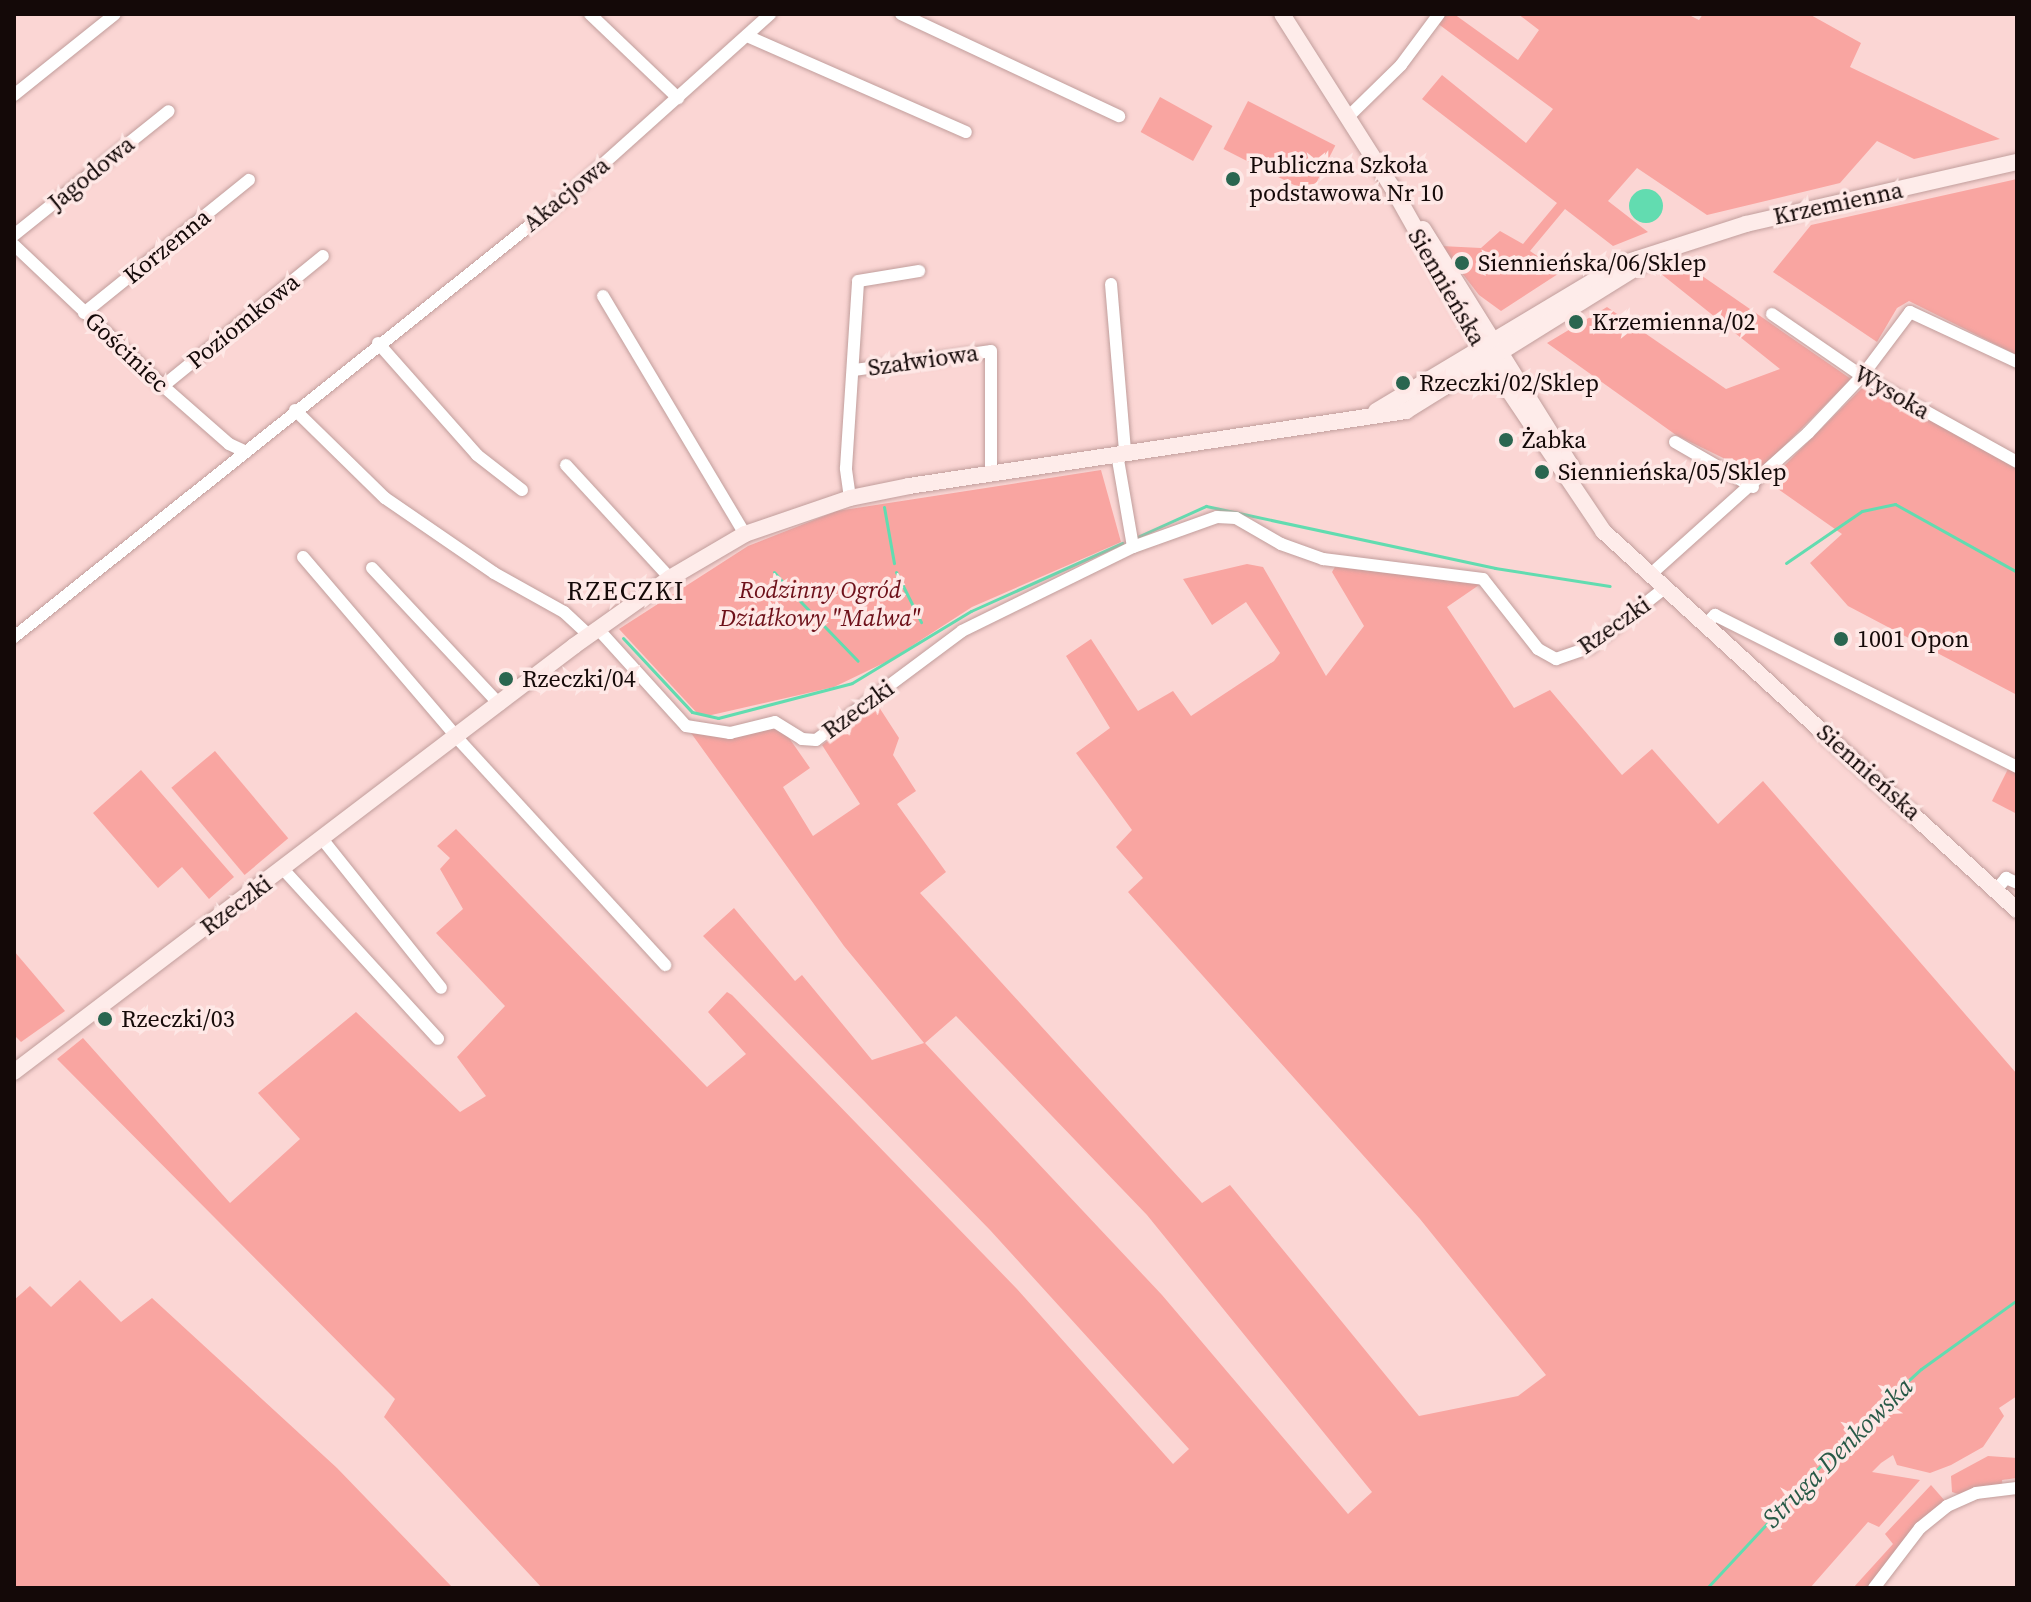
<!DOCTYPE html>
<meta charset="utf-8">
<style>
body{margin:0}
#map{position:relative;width:2031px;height:1602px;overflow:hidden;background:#fbd6d4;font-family:"Source Serif 4",serif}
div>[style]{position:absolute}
.green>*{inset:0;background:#f9a5a1;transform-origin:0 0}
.water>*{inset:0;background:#62dcb0}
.round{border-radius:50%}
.stream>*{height:3px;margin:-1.5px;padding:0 1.5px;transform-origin:1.5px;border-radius:1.5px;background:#62dcb0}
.roads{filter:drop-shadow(0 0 2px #c19e9c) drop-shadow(0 0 2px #c19e9c)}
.street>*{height:12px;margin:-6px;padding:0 6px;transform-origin:6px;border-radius:6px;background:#fff}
.secondary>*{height:16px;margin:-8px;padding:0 8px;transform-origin:8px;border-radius:8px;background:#feecea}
.dots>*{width:22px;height:22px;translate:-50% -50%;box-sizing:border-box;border:4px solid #fee8e6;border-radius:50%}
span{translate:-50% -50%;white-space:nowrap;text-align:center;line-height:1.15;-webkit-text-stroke:7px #fee8e6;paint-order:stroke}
.poi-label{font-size:24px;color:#140908}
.left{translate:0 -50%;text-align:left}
.street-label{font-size:24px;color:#140908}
.park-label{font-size:24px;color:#6e111a;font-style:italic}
.neighbourhood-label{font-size:26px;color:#140908;letter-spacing:2px}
.water-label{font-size:26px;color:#285a47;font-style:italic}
.frame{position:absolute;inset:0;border:16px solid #140908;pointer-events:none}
</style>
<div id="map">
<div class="green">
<i style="clip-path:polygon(1443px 14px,1454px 14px,1518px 60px,1539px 30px,1518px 14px,1687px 14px,1699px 20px,1703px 14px,1809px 14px,1861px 43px,1850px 67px,2000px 139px,1914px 159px,1877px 141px,1840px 183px,1707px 215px,1637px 168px,1608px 201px,1648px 232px,1613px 246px,1565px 209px,1530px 251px,1561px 272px,1501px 311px,1479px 295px,1441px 246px,1481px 248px,1500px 231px,1523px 244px,1557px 203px,1422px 99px,1442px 75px,1526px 143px,1553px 109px,1437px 23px)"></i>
<i style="left:1160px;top:97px;width:60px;height:40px;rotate:29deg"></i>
<i style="left:1248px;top:101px;width:98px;height:54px;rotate:27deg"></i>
<i style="clip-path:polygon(2017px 179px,2017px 355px,1909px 301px,1897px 308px,1877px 342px,1773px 272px,1811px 225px)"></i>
<i style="clip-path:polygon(1682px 262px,1851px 379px,1756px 474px,1676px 435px,1547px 343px,1607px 307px,1726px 389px,1780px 369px,1660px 273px)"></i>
<i style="clip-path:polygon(1864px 386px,2017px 465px,2017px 695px,1848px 606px,1810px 563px,1842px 534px,1768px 482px)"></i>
<i style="clip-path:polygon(1101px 470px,1121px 542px,972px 607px,890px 660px,834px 687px,707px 716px,697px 713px,619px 629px,748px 546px,837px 511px)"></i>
<i style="clip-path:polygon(evenodd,1247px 564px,1263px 567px,1326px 676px,1364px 626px,1332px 572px,1335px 567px,1482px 583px,1447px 607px,1514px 708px,1550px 690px,1622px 775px,1652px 749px,1718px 824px,1763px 781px,2017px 1074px,2017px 1396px,1999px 1408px,2004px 1416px,1983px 1447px,1951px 1465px,1930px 1473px,1897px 1465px,1893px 1455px,1881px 1463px,1872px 1472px,1920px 1480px,1879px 1527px,1868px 1522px,1810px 1588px,542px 1588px,384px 1417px,395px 1399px,57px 1059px,83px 1038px,230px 1203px,300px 1139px,258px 1093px,356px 1012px,460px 1112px,486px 1096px,457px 1057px,505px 1006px,436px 933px,463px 909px,440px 869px,450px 858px,437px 846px,456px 829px,707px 1087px,746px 1054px,708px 1012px,727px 992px,732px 995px,1017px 1289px,1173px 1464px,1189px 1449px,990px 1230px,703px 936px,734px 908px,795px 981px,802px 975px,872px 1060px,924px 1043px,844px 946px,686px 726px,776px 728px,787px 735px,810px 768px,783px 787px,813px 836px,860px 804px,822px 745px,877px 704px,899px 738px,893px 755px,916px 791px,897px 804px,946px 872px,920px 893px,1202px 1203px,1230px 1185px,1419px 1416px,1518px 1396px,1546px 1375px,1420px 1219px,1128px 892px,1143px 878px,1116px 847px,1132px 830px,1076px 753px,1110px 728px,1066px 656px,1091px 639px,1138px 711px,1173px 691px,1191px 716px,1274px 661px,1280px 653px,1246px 602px,1212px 625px,1183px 579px,1247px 564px,956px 1016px,1147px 1215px,1372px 1492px,1348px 1514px,1162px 1295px,925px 1043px,956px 1016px)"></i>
<i style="left:215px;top:751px;width:114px;height:57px;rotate:50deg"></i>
<i style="clip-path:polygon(2008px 769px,2017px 774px,2017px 814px,1992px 801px)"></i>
<i style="clip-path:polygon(141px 770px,234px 877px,209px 899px,182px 867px,158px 888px,93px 813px)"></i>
<i style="clip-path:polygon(14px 951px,65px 1011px,21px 1042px,14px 1035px)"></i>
<i style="clip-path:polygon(80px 1280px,121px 1322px,152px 1298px,337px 1468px,453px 1588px,14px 1588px,14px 1300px,30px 1286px,51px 1307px)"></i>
<i style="clip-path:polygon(1988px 1456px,2017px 1458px,2017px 1478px,2002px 1480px,2003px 1489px,1967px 1497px,1952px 1492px,1951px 1476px)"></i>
<i style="clip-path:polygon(1931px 1485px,1945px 1501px,1874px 1588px,1853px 1588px,1893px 1544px,1885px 1534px)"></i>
</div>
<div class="water">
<i class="round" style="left:1629px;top:189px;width:34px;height:34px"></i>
</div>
<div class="stream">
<i style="left:884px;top:507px;width:57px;rotate:79.9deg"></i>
<i style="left:1135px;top:538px;width:78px;rotate:-24.3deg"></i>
<i style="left:1206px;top:506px;width:296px;rotate:12.1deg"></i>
<i style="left:1495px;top:568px;width:116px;rotate:8.9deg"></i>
<i style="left:1786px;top:563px;width:92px;rotate:-34.4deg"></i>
<i style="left:1862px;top:511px;width:34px;rotate:-12deg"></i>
<i style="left:1895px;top:504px;width:140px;rotate:29.1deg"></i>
<i style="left:774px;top:572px;width:30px;rotate:49deg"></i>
<i style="left:896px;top:572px;width:56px;rotate:63.4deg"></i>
<i style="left:800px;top:601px;width:83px;rotate:46deg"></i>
<i style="left:623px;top:638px;width:101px;rotate:47deg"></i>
<i style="left:692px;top:712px;width:27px;rotate:13deg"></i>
<i style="left:718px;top:718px;width:138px;rotate:-14.6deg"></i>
<i style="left:852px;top:683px;width:139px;rotate:-31.2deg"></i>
<i style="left:971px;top:611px;width:166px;rotate:-24.2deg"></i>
<i style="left:1707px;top:1588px;width:210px;rotate:-47.1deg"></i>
<i style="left:1850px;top:1434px;width:96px;rotate:-42.5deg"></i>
<i style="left:1921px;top:1369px;width:118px;rotate:-35.7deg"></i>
</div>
<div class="roads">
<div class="street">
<i style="left:590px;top:14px;width:122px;rotate:43.7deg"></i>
<i style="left:901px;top:14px;width:241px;rotate:25.1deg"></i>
<i style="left:747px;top:36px;width:239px;rotate:23.7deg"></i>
<i style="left:14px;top:95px;width:129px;rotate:-38.7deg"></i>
<i style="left:1349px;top:116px;width:73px;rotate:-44.4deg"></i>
<i style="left:1401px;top:65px;width:64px;rotate:-53.3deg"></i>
<i style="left:14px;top:235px;width:198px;rotate:-38.7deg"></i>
<i style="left:14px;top:245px;width:205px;rotate:43.4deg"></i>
<i style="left:163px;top:386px;width:88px;rotate:41.3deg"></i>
<i style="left:229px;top:444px;width:19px;rotate:25deg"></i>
<i style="left:1111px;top:284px;width:169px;rotate:85.2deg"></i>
<i style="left:603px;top:296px;width:277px;rotate:59.2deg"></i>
<i style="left:84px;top:313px;width:212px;rotate:-38.9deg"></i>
<i style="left:1772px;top:314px;width:109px;rotate:34.6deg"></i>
<i style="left:1862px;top:376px;width:177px;rotate:29deg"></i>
<i style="left:378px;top:343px;width:149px;rotate:48.5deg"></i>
<i style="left:477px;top:455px;width:57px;rotate:37.9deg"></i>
<i style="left:854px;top:370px;width:138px;rotate:-7.9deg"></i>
<i style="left:991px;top:351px;width:124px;rotate:90deg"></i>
<i style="left:163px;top:386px;width:206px;rotate:-39.1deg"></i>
<i style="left:295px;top:410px;width:126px;rotate:44.4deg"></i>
<i style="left:385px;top:498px;width:132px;rotate:34.5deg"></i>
<i style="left:494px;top:573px;width:80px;rotate:29.1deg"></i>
<i style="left:564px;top:612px;width:34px;rotate:43deg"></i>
<i style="left:1675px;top:442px;width:90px;rotate:30deg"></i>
<i style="left:1117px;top:454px;width:94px;rotate:80.2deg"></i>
<i style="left:566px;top:465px;width:154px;rotate:47.4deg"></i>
<i style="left:850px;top:498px;width:30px;rotate:-98deg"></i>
<i style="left:846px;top:468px;width:187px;rotate:-86.3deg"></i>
<i style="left:858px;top:281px;width:62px;rotate:-9.3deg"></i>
<i style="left:303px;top:557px;width:242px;rotate:49.5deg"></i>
<i style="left:460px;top:741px;width:304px;rotate:47.5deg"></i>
<i style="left:372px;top:568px;width:187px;rotate:46.9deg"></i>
<i style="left:1651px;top:574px;width:211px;rotate:-41.9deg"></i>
<i style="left:1808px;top:433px;width:79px;rotate:-46.5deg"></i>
<i style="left:1862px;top:376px;width:80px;rotate:-53.1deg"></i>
<i style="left:1910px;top:312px;width:118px;rotate:25deg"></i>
<i style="left:1706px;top:624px;width:13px;rotate:-45deg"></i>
<i style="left:1715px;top:615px;width:338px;rotate:26.7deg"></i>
<i style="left:598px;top:629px;width:131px;rotate:47.8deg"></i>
<i style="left:686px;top:726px;width:45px;rotate:9deg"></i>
<i style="left:730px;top:733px;width:46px;rotate:-13.7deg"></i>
<i style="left:775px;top:722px;width:32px;rotate:32deg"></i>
<i style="left:802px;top:739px;width:14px;rotate:4deg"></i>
<i style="left:816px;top:740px;width:182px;rotate:-36.7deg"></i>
<i style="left:962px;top:631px;width:191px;rotate:-26.2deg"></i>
<i style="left:1133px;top:547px;width:89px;rotate:-19.7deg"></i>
<i style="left:1217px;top:517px;width:19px;rotate:3deg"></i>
<i style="left:1236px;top:518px;width:52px;rotate:30deg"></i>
<i style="left:1281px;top:544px;width:45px;rotate:19.7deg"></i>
<i style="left:1323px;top:559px;width:161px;rotate:7.1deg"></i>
<i style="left:1483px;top:579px;width:89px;rotate:51.8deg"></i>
<i style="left:1538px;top:649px;width:21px;rotate:29deg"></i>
<i style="left:1556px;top:659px;width:36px;rotate:-19deg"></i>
<i style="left:1590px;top:647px;width:97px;rotate:-38.3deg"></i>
<i style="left:14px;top:637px;width:715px;rotate:-38.58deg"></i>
<i style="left:573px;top:191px;width:265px;rotate:-41.9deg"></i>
<i style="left:323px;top:840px;width:189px;rotate:51.4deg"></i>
<i style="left:283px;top:869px;width:230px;rotate:47.6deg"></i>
<i style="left:1996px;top:890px;width:16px;rotate:-50deg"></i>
<i style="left:2006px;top:878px;width:12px;rotate:24deg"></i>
<i style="left:1874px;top:1588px;width:76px;rotate:-52.5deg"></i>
<i style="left:1920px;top:1528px;width:35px;rotate:-39deg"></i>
<i style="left:1947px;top:1506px;width:32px;rotate:-24deg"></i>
<i style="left:1976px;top:1493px;width:41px;rotate:-7deg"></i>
</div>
<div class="secondary">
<i style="left:1282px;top:14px;width:205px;rotate:57.6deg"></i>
<i style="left:1392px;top:187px;width:206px;rotate:60.7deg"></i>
<i style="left:1493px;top:367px;width:197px;rotate:56.1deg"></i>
<i style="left:1603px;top:531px;width:561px;rotate:42.47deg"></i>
<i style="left:1423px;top:229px;width:289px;rotate:58deg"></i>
<i style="left:1376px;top:411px;width:287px;rotate:-30.9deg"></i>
<i style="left:1622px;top:264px;width:130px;rotate:-17.9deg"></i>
<i style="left:1746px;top:224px;width:278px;rotate:-12.9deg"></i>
<i style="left:14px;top:1072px;width:704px;rotate:-37.26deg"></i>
<i style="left:574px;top:646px;width:118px;rotate:-35.3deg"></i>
<i style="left:670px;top:578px;width:87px;rotate:-30.4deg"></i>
<i style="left:745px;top:534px;width:111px;rotate:-18.9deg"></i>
<i style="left:850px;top:498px;width:60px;rotate:-11.5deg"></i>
<i style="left:909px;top:486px;width:503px;rotate:-8.58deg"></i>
<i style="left:1406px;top:411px;width:301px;rotate:-31.9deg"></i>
</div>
</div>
<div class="dots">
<i style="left:1233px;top:179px;background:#2a6650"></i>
<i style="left:1462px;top:263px;background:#2a6650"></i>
<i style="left:1576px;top:322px;background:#2a6650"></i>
<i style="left:1403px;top:383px;background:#2a6650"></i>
<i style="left:1506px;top:440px;background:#2a6650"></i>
<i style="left:1542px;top:472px;background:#2a6650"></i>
<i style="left:1841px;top:639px;background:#2a6650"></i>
<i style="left:506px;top:679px;background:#2a6650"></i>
<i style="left:105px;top:1019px;background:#2a6650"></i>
</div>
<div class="poi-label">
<span class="left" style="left:1249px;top:179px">Publiczna Szkoła<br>podstawowa Nr 10</span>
<span class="left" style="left:1478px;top:263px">Siennieńska/06/Sklep</span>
<span class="left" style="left:1592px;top:322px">Krzemienna/02</span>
<span class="left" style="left:1419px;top:383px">Rzeczki/02/Sklep</span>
<span class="left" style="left:1522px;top:440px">Żabka</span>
<span class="left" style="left:1558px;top:472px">Siennieńska/05/Sklep</span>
<span class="left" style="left:1857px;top:639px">1001 Opon</span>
<span class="left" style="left:522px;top:679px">Rzeczki/04</span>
<span class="left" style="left:121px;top:1019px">Rzeczki/03</span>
</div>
<div class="street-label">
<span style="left:91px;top:173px;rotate:-39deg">Jagodowa</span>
<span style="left:566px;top:194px;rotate:-39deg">Akacjowa</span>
<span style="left:1838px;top:203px;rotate:-12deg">Krzemienna</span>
<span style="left:167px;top:246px;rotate:-39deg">Korzenna</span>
<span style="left:1447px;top:287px;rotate:60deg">Siennieńska</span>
<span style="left:243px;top:321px;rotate:-39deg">Poziomkowa</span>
<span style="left:127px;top:352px;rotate:43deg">Gościniec</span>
<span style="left:923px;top:360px;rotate:-8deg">Szałwiowa</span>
<span style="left:1892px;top:392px;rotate:30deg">Wysoka</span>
<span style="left:1614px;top:625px;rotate:-35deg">Rzeczki</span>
<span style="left:858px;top:709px;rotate:-36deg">Rzeczki</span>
<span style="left:1869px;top:772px;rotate:42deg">Siennieńska</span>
<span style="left:236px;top:905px;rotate:-37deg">Rzeczki</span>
</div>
<div class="park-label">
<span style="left:820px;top:604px">Rodzinny Ogród<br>Działkowy "Malwa"</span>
</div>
<div class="neighbourhood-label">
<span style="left:626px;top:592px">RZECZKI</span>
</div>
<div class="water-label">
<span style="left:1838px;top:1453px;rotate:-45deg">Struga Denkowska</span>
</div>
<div class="frame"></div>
</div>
